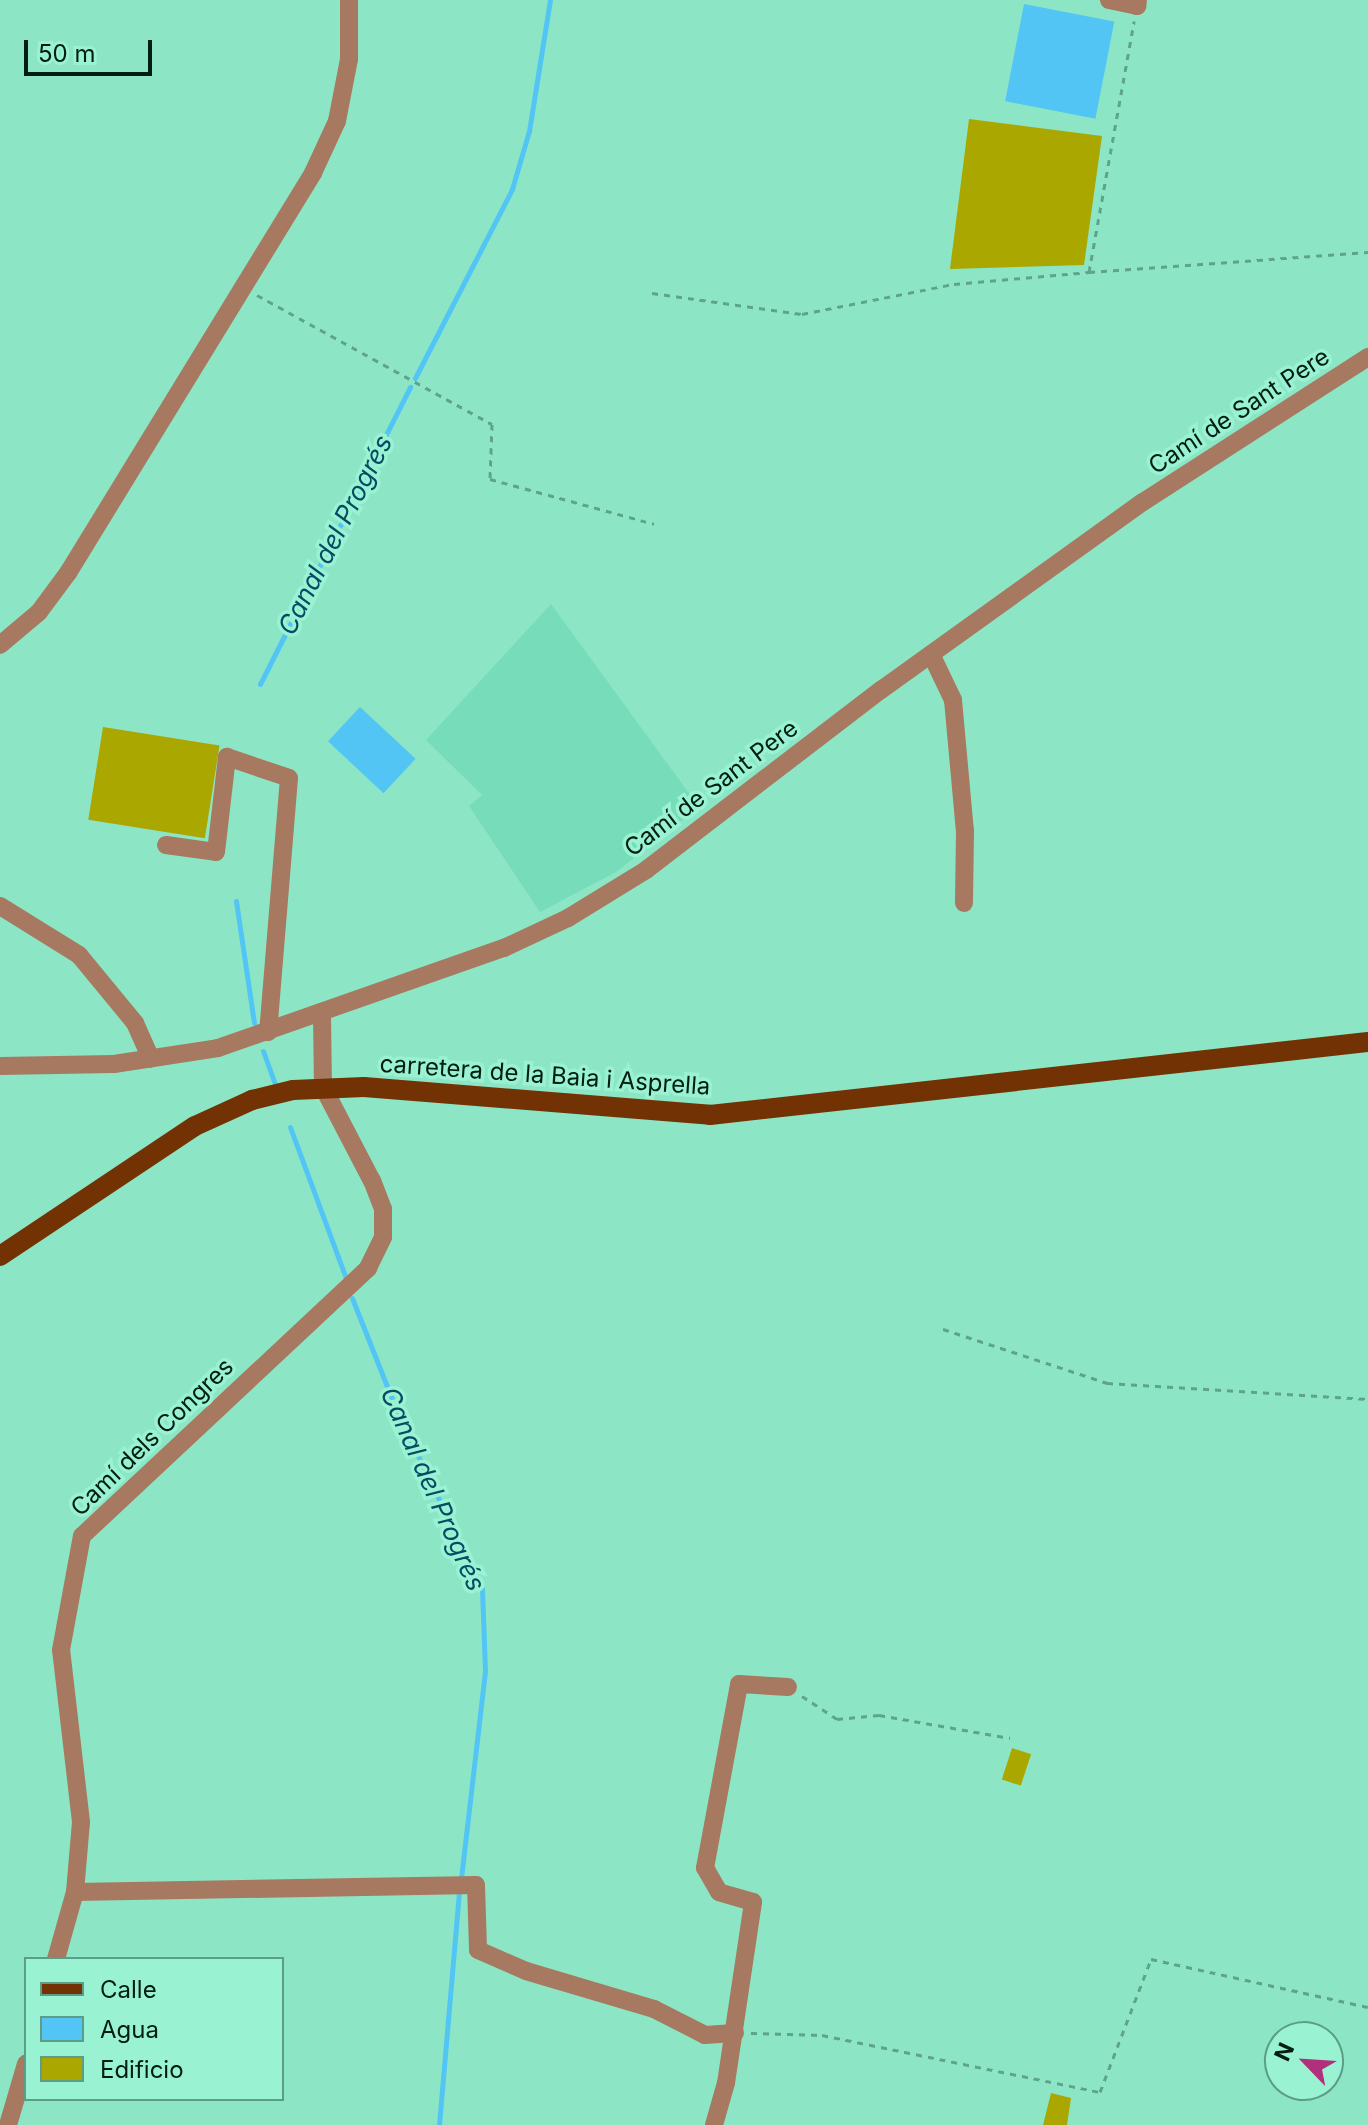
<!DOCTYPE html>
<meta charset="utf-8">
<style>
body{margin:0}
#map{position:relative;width:1368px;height:2125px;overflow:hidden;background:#8ce6c6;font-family:Inter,sans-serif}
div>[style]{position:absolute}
.built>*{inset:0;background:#77dcb9}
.water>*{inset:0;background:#53c5f5;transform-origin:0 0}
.stream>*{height:5px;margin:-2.5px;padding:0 2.5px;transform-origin:2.5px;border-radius:2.5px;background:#53c5f5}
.building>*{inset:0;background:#a9a700;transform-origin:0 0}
.path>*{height:3px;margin-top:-1.5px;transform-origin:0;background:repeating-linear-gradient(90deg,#5ea38b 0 6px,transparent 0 12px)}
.minor>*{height:18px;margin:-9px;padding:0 9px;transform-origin:9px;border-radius:9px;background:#a77960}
.major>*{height:20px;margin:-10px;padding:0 10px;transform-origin:10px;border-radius:10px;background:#723203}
span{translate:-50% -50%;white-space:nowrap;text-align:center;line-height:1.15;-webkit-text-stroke:7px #99f3d3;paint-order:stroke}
.street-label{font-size:24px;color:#011d14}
.water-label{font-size:26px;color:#064b63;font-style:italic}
.legend{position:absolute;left:24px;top:1957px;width:260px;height:144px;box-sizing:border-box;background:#99f3d3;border:2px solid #5c9d87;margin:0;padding:10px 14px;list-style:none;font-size:24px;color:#011d14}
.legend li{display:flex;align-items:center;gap:16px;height:40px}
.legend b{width:40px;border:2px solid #5c9d87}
.north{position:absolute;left:1264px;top:2021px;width:80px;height:80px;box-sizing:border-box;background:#99f3d3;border:2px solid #5c9d87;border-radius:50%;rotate:295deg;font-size:22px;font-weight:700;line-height:32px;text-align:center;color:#011d14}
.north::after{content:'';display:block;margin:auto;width:28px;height:36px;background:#b1307b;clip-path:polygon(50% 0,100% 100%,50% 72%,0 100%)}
.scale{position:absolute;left:24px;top:40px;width:128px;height:36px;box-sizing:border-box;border:4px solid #011d14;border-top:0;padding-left:10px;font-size:24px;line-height:28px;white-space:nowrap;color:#011d14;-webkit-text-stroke:6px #99f3d3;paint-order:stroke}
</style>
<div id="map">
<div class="built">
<i style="clip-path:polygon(551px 604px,699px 807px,616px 872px,540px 912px,469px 806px,482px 795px,426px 740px)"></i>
</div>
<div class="water">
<i style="left:1024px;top:4px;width:92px;height:99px;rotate:11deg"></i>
<i style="left:360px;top:707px;width:76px;height:47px;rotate:43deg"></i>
</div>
<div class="stream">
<i style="left:415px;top:378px;width:212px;rotate:-62.8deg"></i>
<i style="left:512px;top:189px;width:60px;rotate:-73.7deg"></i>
<i style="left:529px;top:131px;width:133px;rotate:-80.9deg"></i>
<i style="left:260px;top:684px;width:333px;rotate:-63.2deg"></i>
<i style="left:236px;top:901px;width:123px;rotate:81.6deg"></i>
<i style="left:263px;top:1051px;width:38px;rotate:70deg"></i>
<i style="left:290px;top:1127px;width:161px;rotate:69.7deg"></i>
<i style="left:352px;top:1298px;width:125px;rotate:68.4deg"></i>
<i style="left:398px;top:1414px;width:194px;rotate:64.4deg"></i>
<i style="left:482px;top:1589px;width:82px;rotate:87.9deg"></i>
<i style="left:485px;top:1671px;width:207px;rotate:96.6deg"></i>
<i style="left:439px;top:2125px;width:232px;rotate:-85.1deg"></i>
</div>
<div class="building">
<i style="clip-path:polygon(969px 119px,1102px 136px,1084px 265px,950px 269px)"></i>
<i style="left:103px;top:727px;width:118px;height:94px;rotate:9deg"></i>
<i style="left:1012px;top:1748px;width:20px;height:33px;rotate:18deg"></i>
<i style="clip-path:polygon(1051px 2093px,1071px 2098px,1067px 2125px,1043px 2125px)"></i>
</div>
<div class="path">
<i style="left:1089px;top:272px;width:280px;rotate:-4.1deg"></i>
<i style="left:652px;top:293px;width:151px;rotate:8deg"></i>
<i style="left:802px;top:314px;width:155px;rotate:-11.2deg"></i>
<i style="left:954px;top:284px;width:136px;rotate:-5.1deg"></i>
<i style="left:1089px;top:272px;width:255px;rotate:-79.8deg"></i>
<i style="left:257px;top:295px;width:268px;rotate:28.8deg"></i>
<i style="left:492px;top:424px;width:55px;rotate:92.1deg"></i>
<i style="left:490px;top:479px;width:170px;rotate:15.3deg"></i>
<i style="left:943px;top:1329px;width:173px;rotate:18.2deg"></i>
<i style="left:1107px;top:1383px;width:261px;rotate:3.5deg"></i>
<i style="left:802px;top:1696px;width:42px;rotate:33.3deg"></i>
<i style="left:837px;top:1719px;width:42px;rotate:-5.4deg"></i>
<i style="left:879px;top:1715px;width:133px;rotate:10deg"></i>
<i style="left:751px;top:2033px;width:71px;rotate:1.6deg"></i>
<i style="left:822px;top:2035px;width:284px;rotate:11.6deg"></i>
<i style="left:1100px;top:2092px;width:142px;rotate:-69deg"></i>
<i style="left:1151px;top:1959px;width:222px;rotate:12.5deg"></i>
</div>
<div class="minor">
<i style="left:1109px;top:0;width:29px;rotate:12deg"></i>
<i style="left:1137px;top:6px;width:6px;rotate:-81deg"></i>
<i style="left:0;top:645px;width:51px;rotate:-40.2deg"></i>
<i style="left:39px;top:612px;width:49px;rotate:-53.4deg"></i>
<i style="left:68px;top:573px;width:469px;rotate:-58.5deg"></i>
<i style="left:313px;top:173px;width:57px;rotate:-65.2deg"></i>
<i style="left:337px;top:121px;width:63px;rotate:-79deg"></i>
<i style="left:349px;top:59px;width:59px;rotate:-90deg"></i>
<i style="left:931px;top:654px;width:51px;rotate:64.4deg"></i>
<i style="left:953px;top:700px;width:132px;rotate:84.8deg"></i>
<i style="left:965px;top:831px;width:72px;rotate:90.8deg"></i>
<i style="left:166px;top:845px;width:50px;rotate:8deg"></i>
<i style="left:216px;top:852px;width:96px;rotate:-83.4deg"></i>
<i style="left:227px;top:757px;width:65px;rotate:18.7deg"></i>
<i style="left:289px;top:778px;width:255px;rotate:94.7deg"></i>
<i style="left:0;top:906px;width:93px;rotate:31.8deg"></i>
<i style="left:79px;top:955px;width:88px;rotate:50.5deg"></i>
<i style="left:135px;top:1023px;width:39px;rotate:66deg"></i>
<i style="left:0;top:1066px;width:114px;rotate:-1deg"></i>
<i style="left:114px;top:1064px;width:105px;rotate:-8.7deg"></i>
<i style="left:218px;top:1048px;width:303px;rotate:-19.3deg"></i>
<i style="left:504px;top:948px;width:71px;rotate:-25.1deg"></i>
<i style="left:568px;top:918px;width:92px;rotate:-31.6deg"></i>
<i style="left:646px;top:870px;width:296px;rotate:-37.5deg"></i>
<i style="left:881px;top:690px;width:322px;rotate:-35.7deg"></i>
<i style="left:1143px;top:502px;width:268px;rotate:-32.8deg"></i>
<i style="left:75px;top:1892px;width:401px;rotate:-1deg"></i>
<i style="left:476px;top:1885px;width:65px;rotate:88.2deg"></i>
<i style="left:478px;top:1950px;width:52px;rotate:23.6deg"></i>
<i style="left:526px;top:1971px;width:134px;rotate:16.5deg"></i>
<i style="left:654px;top:2009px;width:57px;rotate:27deg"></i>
<i style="left:705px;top:2035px;width:30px;rotate:-4deg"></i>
<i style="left:56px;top:1959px;width:70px;rotate:-74.2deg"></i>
<i style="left:75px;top:1892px;width:70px;rotate:-85.1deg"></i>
<i style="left:81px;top:1822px;width:173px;rotate:-96.6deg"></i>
<i style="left:61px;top:1650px;width:116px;rotate:-79.6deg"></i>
<i style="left:82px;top:1536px;width:392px;rotate:-43.1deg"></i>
<i style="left:368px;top:1268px;width:34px;rotate:-64deg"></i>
<i style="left:383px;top:1237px;width:28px;rotate:-90deg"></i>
<i style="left:383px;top:1209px;width:30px;rotate:-111deg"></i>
<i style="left:372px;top:1181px;width:106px;rotate:-117.5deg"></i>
<i style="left:323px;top:1087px;width:75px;rotate:-90.8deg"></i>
<i style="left:8px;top:2125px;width:64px;rotate:-73.6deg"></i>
<i style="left:714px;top:2125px;width:44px;rotate:-74.1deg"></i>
<i style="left:726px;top:2083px;width:183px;rotate:-81.5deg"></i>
<i style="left:753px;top:1902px;width:35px;rotate:-164deg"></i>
<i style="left:719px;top:1892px;width:28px;rotate:-120deg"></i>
<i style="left:705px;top:1868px;width:187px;rotate:-79.5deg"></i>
<i style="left:739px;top:1684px;width:49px;rotate:3.5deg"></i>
</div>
<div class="major">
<i style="left:0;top:1256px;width:234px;rotate:-33.7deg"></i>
<i style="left:195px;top:1126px;width:63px;rotate:-24.5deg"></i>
<i style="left:252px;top:1100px;width:42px;rotate:-13.7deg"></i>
<i style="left:293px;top:1090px;width:71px;rotate:-2.4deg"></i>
<i style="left:364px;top:1087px;width:347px;rotate:4.6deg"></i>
<i style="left:710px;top:1115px;width:662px;rotate:-6.33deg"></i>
</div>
<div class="street-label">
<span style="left:1239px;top:411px;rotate:-33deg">Camí de Sant Pere</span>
<span style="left:711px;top:788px;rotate:-37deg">Camí de Sant Pere</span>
<span style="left:545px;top:1075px;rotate:4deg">carretera de la Baia i Asprella</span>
<span style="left:152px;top:1437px;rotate:-44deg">Camí dels Congres</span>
</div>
<div class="water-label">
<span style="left:335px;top:535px;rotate:-63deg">Canal del Progrés</span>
<span style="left:433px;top:1489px;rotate:66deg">Canal del Progrés</span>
</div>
<ul class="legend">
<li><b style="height:10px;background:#723203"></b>Calle</li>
<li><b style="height:22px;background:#53c5f5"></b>Agua</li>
<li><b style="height:22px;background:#a9a700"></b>Edificio</li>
</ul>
<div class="north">N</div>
<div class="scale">50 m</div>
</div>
